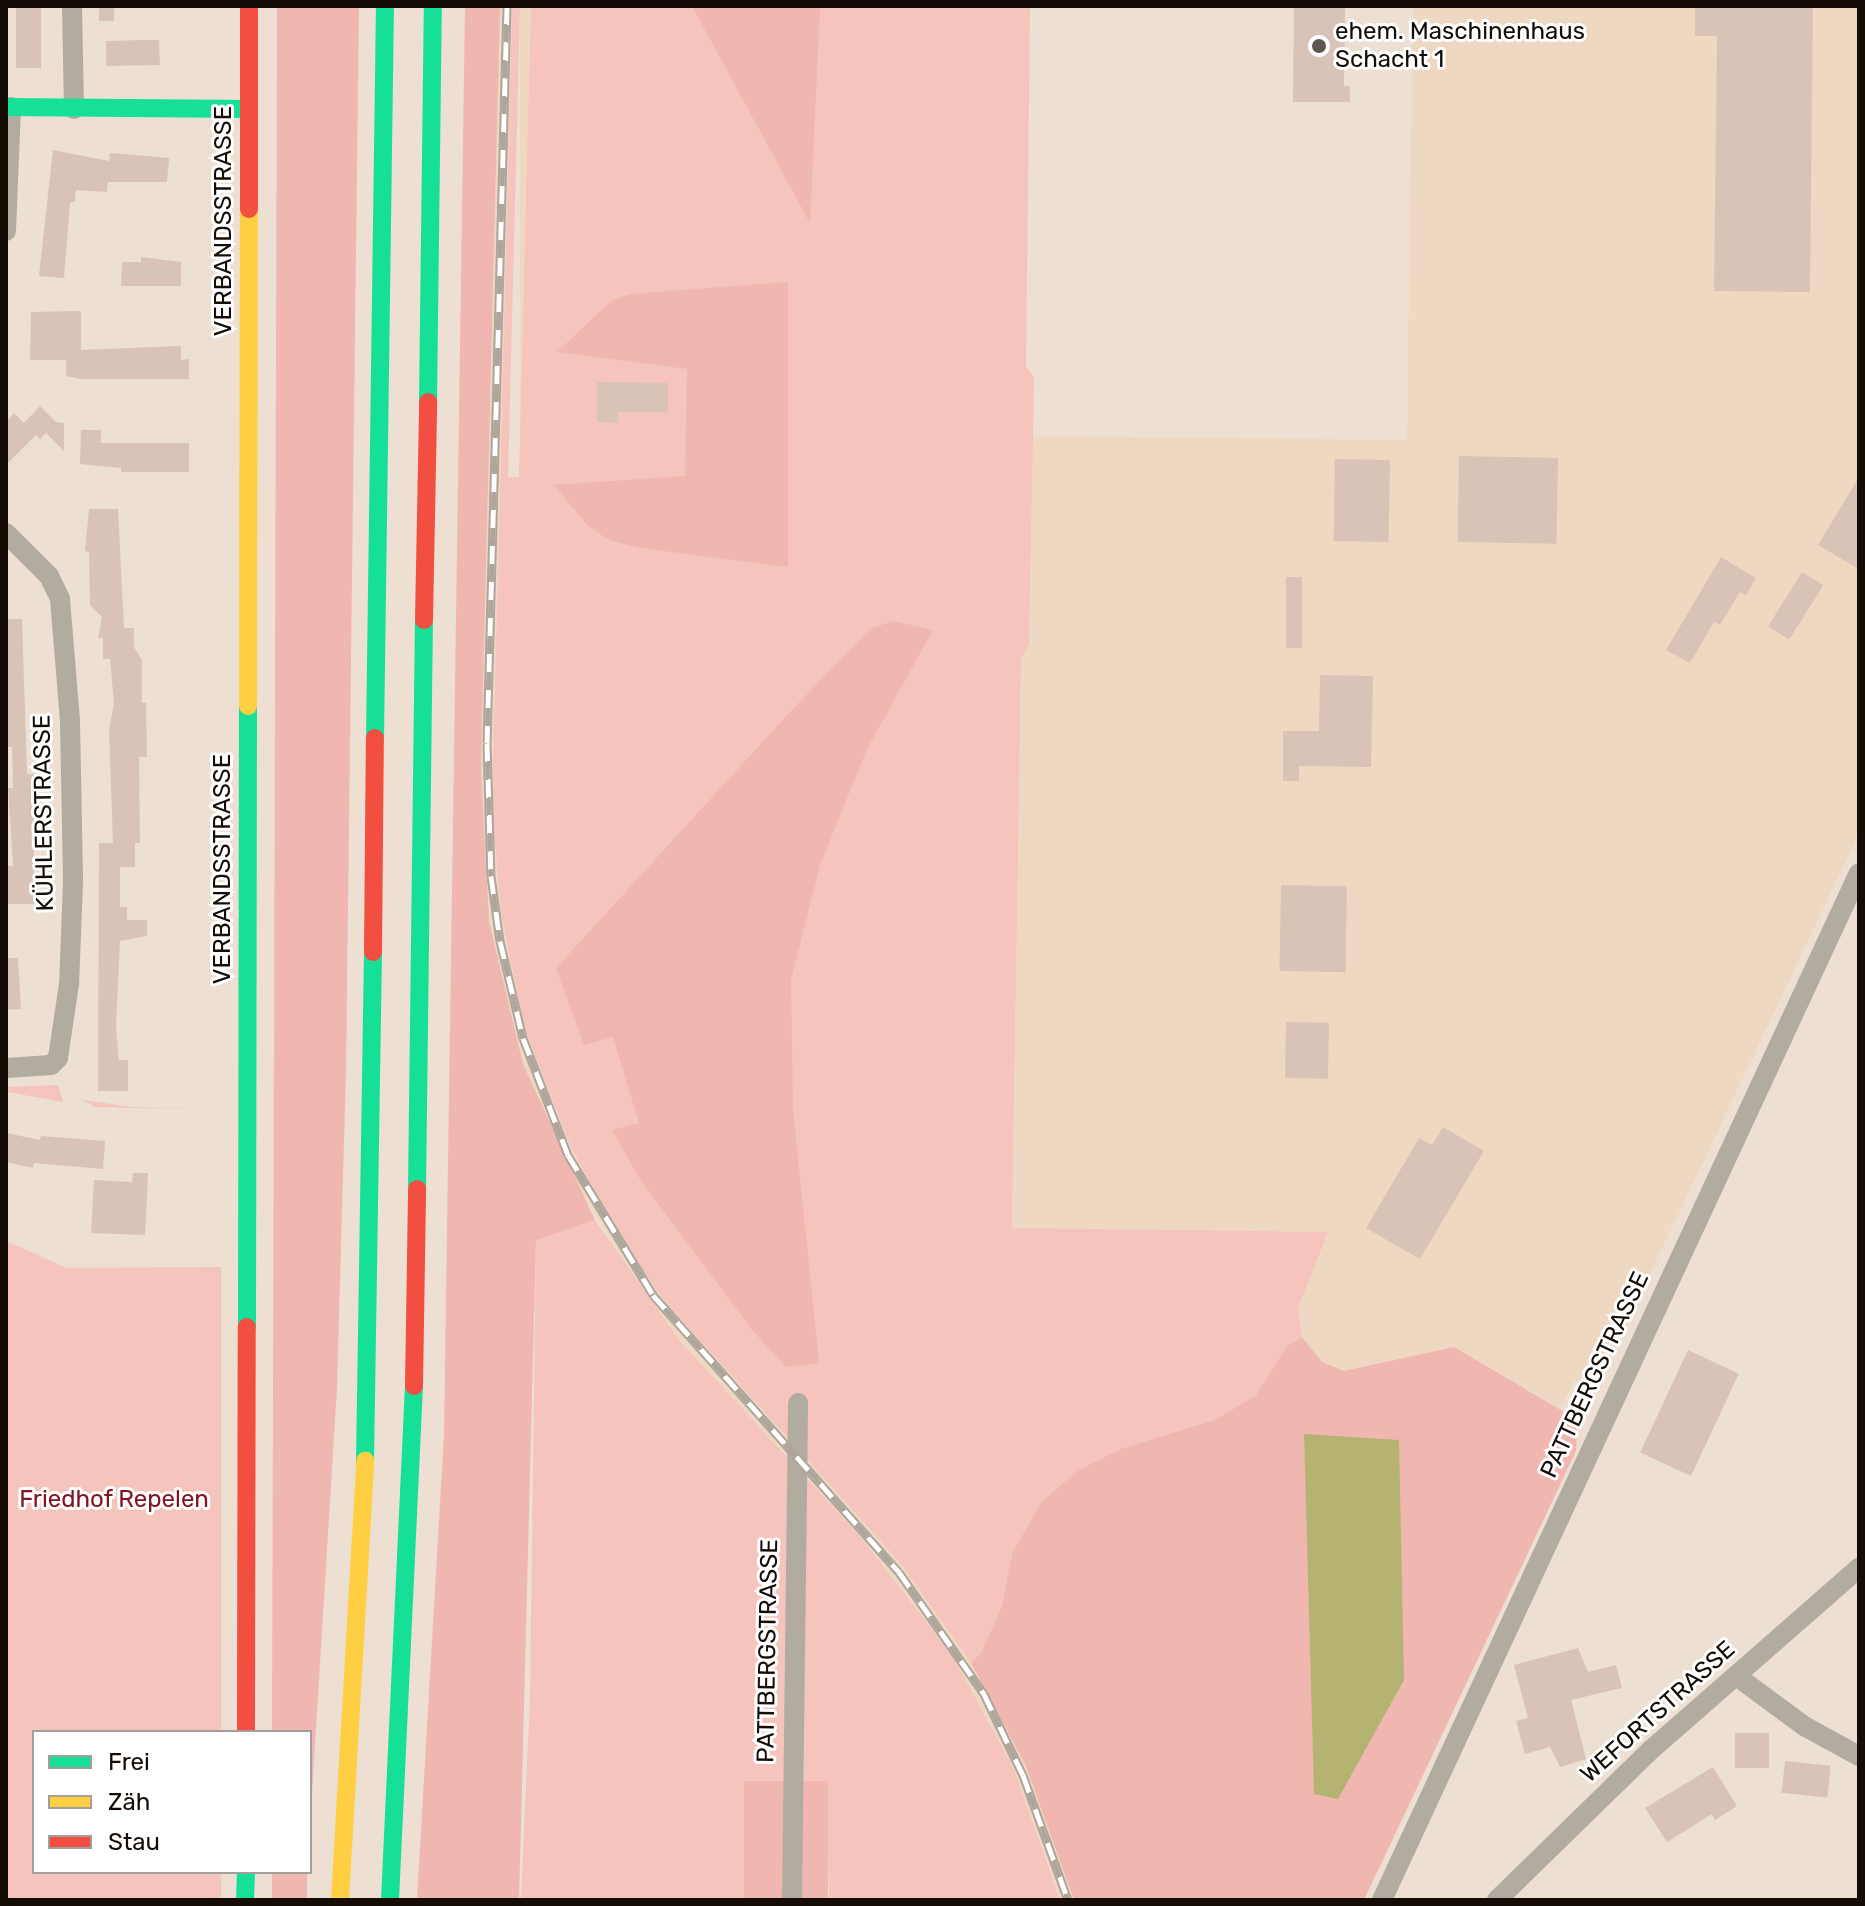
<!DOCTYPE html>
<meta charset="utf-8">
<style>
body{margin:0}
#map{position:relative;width:1865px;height:1906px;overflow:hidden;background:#eddfd2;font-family:Rubik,sans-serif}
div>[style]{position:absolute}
.built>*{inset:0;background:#efd8c2;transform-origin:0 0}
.green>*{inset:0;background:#f4c4bd}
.forest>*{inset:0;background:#f0b7b0;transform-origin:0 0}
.water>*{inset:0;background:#b5b371}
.building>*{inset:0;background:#d9c3b6;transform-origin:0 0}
.street>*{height:20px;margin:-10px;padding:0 10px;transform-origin:10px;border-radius:10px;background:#b2ab9f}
.fast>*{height:18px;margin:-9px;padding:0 9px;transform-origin:9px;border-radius:9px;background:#16e098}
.slow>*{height:18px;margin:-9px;padding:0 9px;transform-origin:9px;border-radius:9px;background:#ffcf43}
.jam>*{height:18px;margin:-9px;padding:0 9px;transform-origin:9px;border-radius:9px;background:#f24e42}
.rail>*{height:9px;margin-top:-4.5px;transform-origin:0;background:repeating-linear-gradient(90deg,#fff 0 18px,#aea69b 0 36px);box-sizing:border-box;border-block:2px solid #aea69b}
.dots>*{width:22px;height:22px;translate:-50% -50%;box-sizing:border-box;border:4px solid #fff;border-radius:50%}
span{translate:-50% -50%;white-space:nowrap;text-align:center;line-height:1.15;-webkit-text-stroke:6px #fff;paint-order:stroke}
.poi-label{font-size:24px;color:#140c05}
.left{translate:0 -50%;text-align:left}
.street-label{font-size:24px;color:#140c05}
.park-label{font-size:24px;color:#811421}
.frame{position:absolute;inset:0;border:8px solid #140c05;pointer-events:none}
.legend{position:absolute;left:32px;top:1730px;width:280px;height:144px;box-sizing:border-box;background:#fff;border:2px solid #a19e9b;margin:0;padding:10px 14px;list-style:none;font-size:24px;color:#140c05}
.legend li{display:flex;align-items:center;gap:16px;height:40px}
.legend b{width:40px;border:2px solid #a19e9b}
</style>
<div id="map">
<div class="built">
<i style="clip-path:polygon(500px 6px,512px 6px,492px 809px,501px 913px,525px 1031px,571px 1147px,617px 1231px,662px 1298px,902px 1565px,971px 1663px,1025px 1764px,1074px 1900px,1060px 1900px,1013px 1767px,951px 1653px,856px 1532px,678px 1339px,637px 1286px,560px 1153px,523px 1063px,489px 921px,480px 818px)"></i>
<i style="left:520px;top:6px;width:11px;height:472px"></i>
<i style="clip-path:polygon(1413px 6px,1859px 6px,1859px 833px,1595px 1390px,1575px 1380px,1560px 1408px,1454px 1347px,1360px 1371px,1344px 1371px,1322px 1362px,1302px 1337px,1298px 1309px,1327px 1232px,1012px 1228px,1021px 658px,1029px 643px,1033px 436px,1407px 440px)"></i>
</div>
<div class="green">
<i style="clip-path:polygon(512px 6px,520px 6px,508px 478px,519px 477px,531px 6px,1030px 6px,1026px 366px,1034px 377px,1033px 436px,1029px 644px,1021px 658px,1012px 1228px,1328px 1232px,1298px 1308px,1302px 1337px,1287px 1346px,1256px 1395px,1217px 1419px,1120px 1449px,1080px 1469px,1042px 1501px,1012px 1553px,1002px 1605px,981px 1653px,971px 1663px,902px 1565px,662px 1298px,617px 1232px,571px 1147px,525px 1031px,501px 913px,492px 809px)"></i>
<i style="clip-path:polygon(58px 1085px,63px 1102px,7px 1092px,7px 1087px)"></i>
<i style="clip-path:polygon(83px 1100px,131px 1107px,220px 1110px,95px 1107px)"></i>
<i style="clip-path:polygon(595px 1220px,678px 1339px,856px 1532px,951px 1653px,1013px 1767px,1060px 1900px,829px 1900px,827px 1781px,744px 1783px,746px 1900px,521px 1900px,530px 1700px,536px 1239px)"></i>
<i style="clip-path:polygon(6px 1241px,67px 1268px,221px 1267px,221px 1732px,34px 1732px,34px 1872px,221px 1872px,221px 1900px,6px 1900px)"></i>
</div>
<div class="forest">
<i style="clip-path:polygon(277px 6px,359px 6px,346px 1071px,337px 1388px,310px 1826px,310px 1732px,272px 1732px)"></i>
<i style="clip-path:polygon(465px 6px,500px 6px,481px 768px,489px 921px,523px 1064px,595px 1220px,536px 1240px,519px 1900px,417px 1900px,444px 1434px)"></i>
<i style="clip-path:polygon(692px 6px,820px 6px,810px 223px)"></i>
<i style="clip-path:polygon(788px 282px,788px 567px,641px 548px,609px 540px,587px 525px,554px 485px,685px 476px,687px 369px,557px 352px,611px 301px,630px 294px)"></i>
<i style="clip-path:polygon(893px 621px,933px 630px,867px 749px,820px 865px,791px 980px,793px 1109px,819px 1363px,786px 1367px,752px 1330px,641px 1181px,612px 1130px,639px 1123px,613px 1037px,584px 1045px,556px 968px,790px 712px,870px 629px)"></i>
<i style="clip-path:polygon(1302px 1337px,1322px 1362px,1344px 1371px,1454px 1347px,1568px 1414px,1577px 1430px,1576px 1451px,1364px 1900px,1074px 1900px,1025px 1764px,971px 1663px,981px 1653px,1002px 1605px,1012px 1553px,1042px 1501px,1080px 1469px,1120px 1449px,1217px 1419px,1256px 1395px,1287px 1346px)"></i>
<i style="left:828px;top:1781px;width:119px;height:84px;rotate:90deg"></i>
<i style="left:272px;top:1872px;width:35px;height:28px"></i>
</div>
<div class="water">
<i style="clip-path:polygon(1304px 1434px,1399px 1440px,1404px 1680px,1338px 1799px,1314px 1794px)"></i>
</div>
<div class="building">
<i style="left:16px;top:6px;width:25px;height:62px"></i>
<i style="left:99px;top:6px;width:15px;height:15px"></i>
<i style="clip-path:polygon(1294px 6px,1345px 6px,1344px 86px,1350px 86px,1350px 102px,1293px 102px)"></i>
<i style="clip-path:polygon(1695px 6px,1813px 6px,1810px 292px,1714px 291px,1717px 36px,1695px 36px)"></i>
<i style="clip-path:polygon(146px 40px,159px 40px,160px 65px,106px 66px,106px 41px)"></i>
<i style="clip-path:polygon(53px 150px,109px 161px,110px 153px,169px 158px,167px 182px,108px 182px,107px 192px,76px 190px,75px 202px,70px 202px,64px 278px,39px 276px)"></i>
<i style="clip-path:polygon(141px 257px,181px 262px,181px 286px,121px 286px,122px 262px,141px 262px)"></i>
<i style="clip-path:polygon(81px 311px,81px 350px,181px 346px,181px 360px,189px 359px,189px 379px,81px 379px,66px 376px,66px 360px,30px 360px,31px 312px)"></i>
<i style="clip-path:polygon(597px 382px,668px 383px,668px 412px,618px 412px,618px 423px,597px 422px)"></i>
<i style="clip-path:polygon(40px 406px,56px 422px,64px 423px,64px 451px,46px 433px,40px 439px,36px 435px,6px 465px,6px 422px,14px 413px,24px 423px)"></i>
<i style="clip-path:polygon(81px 430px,101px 430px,101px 443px,189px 443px,189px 472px,121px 472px,121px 468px,80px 464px)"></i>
<i style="left:1459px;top:456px;width:99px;height:86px;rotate:1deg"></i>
<i style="left:1335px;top:459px;width:55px;height:82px;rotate:1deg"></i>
<i style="clip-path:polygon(1859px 477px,1859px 569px,1818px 545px)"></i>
<i style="clip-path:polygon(89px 509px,118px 509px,124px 628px,134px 628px,134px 647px,142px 660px,142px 703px,146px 703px,147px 757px,139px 757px,140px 843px,135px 843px,135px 867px,120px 867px,120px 907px,127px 907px,127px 920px,147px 920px,147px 936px,120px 941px,116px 1027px,119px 1060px,128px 1060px,128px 1091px,98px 1091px,99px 843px,113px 843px,109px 730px,114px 703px,110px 659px,103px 659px,103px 638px,98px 638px,102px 617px,90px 605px,89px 552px,85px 551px)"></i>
<i style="clip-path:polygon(1721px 557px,1756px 578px,1746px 596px,1740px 592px,1720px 625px,1714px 622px,1690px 663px,1666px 650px)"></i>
<i style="left:1802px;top:572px;width:25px;height:64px;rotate:32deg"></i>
<i style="left:1286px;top:577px;width:16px;height:71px"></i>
<i style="clip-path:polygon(6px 619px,22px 619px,27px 774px,34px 774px,34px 904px,8px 904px,8px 866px,13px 866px,8px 788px,13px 788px,12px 747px,6px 747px)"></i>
<i style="clip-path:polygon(1320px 675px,1373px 676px,1371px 767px,1299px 766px,1299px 781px,1283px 781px,1283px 731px,1319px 731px)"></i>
<i style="left:1281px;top:885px;width:66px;height:86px;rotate:1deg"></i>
<i style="clip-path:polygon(6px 958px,18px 958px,21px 1009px,6px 1010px)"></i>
<i style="left:1286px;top:1022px;width:43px;height:56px;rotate:1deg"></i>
<i style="clip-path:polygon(1443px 1127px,1484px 1151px,1420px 1259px,1366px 1228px,1419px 1138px,1432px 1145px)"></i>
<i style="clip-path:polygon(6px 1133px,40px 1140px,41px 1136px,105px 1141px,103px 1169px,34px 1163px,33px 1168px,6px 1162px)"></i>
<i style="clip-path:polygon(133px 1173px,148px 1173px,145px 1235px,91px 1233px,94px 1180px,132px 1182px)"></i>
<i style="left:1688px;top:1350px;width:56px;height:113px;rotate:25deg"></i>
<i style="clip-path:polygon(1578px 1648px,1588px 1672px,1616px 1665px,1622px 1688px,1571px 1700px,1586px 1759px,1560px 1767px,1550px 1747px,1525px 1754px,1516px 1721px,1528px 1718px,1514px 1665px)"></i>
<i style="left:1735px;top:1733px;width:34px;height:35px"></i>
<i style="left:1785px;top:1761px;width:46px;height:32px;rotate:6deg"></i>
<i style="clip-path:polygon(1713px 1767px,1737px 1806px,1715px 1820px,1712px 1814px,1667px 1842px,1645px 1808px)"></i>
</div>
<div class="street">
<i style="left:72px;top:6px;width:103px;rotate:88.9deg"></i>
<i style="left:6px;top:231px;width:124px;rotate:-87.7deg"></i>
<i style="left:6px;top:533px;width:61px;rotate:45deg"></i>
<i style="left:49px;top:576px;width:25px;rotate:64deg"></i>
<i style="left:60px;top:599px;width:122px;rotate:85.3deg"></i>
<i style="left:70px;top:721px;width:161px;rotate:88.9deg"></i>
<i style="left:73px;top:882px;width:102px;rotate:92.2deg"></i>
<i style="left:69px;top:984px;width:75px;rotate:98.5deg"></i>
<i style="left:58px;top:1058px;width:10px;rotate:135deg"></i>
<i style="left:51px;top:1065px;width:45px;rotate:176.2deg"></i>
<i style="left:1739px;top:1678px;width:81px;rotate:36.4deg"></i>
<i style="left:1804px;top:1726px;width:63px;rotate:28.6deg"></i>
<i style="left:792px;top:1900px;width:497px;rotate:-89.3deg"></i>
<i style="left:1382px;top:1900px;width:1132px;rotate:-65.09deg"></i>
<i style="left:1497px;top:1900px;width:216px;rotate:-44.3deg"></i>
<i style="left:1652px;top:1749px;width:275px;rotate:-41.2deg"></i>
</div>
<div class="fast">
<i style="left:6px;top:107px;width:243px;rotate:0.5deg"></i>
<i style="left:428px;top:402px;width:396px;rotate:-89.3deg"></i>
<i style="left:375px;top:738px;width:732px;rotate:-89.22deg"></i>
<i style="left:417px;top:1189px;width:569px;rotate:-89.3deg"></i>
<i style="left:247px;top:1327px;width:621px;rotate:-89.91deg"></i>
<i style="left:365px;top:1461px;width:509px;rotate:-89.1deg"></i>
<i style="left:245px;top:1900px;width:28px;rotate:-88deg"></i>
<i style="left:390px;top:1900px;width:515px;rotate:-87.33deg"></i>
</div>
<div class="slow">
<i style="left:248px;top:706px;width:497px;rotate:-89.9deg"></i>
<i style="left:340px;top:1900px;width:440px;rotate:-86.7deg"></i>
</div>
<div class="jam">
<i style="left:249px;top:209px;width:203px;rotate:-90deg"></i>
<i style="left:424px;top:620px;width:218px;rotate:-88.9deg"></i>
<i style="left:373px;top:952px;width:214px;rotate:-89.5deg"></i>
<i style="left:414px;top:1386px;width:197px;rotate:-89.1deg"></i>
<i style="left:246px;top:1732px;width:405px;rotate:-89.9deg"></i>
</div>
<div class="rail">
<i style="left:507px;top:6px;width:737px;rotate:91.55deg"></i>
<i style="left:487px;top:743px;width:133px;rotate:88.3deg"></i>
<i style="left:491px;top:876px;width:66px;rotate:82.1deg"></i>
<i style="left:500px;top:941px;width:100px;rotate:76.7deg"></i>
<i style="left:523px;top:1038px;width:125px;rotate:69deg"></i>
<i style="left:568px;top:1155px;width:164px;rotate:58.7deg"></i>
<i style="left:653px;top:1295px;width:370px;rotate:48.4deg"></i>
<i style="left:899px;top:1572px;width:149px;rotate:55.1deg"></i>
<i style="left:984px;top:1694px;width:90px;rotate:64.3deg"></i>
<i style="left:1023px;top:1775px;width:133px;rotate:70.2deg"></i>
</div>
<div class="dots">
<i style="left:1319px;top:46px;background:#60564d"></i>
</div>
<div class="poi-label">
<span class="left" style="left:1335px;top:46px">ehem. Maschinenhaus<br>Schacht 1</span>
</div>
<div class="street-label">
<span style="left:224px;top:221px;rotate:-90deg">VERBANDSSTRASSE</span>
<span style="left:44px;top:813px;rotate:-91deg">KÜHLERSTRASSE</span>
<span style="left:223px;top:869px;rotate:-90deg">VERBANDSSTRASSE</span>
<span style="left:1595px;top:1375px;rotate:-65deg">PATTBERGSTRASSE</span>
<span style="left:768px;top:1651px;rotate:-89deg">PATTBERGSTRASSE</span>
<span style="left:1658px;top:1712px;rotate:-42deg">WEFORTSTRASSE</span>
</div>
<div class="park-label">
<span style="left:114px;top:1500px">Friedhof Repelen</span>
</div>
<div class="frame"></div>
<ul class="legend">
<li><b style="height:10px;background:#16e098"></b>Frei</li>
<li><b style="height:10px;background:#ffcf43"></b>Zäh</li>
<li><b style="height:10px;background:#f24e42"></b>Stau</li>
</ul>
</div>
